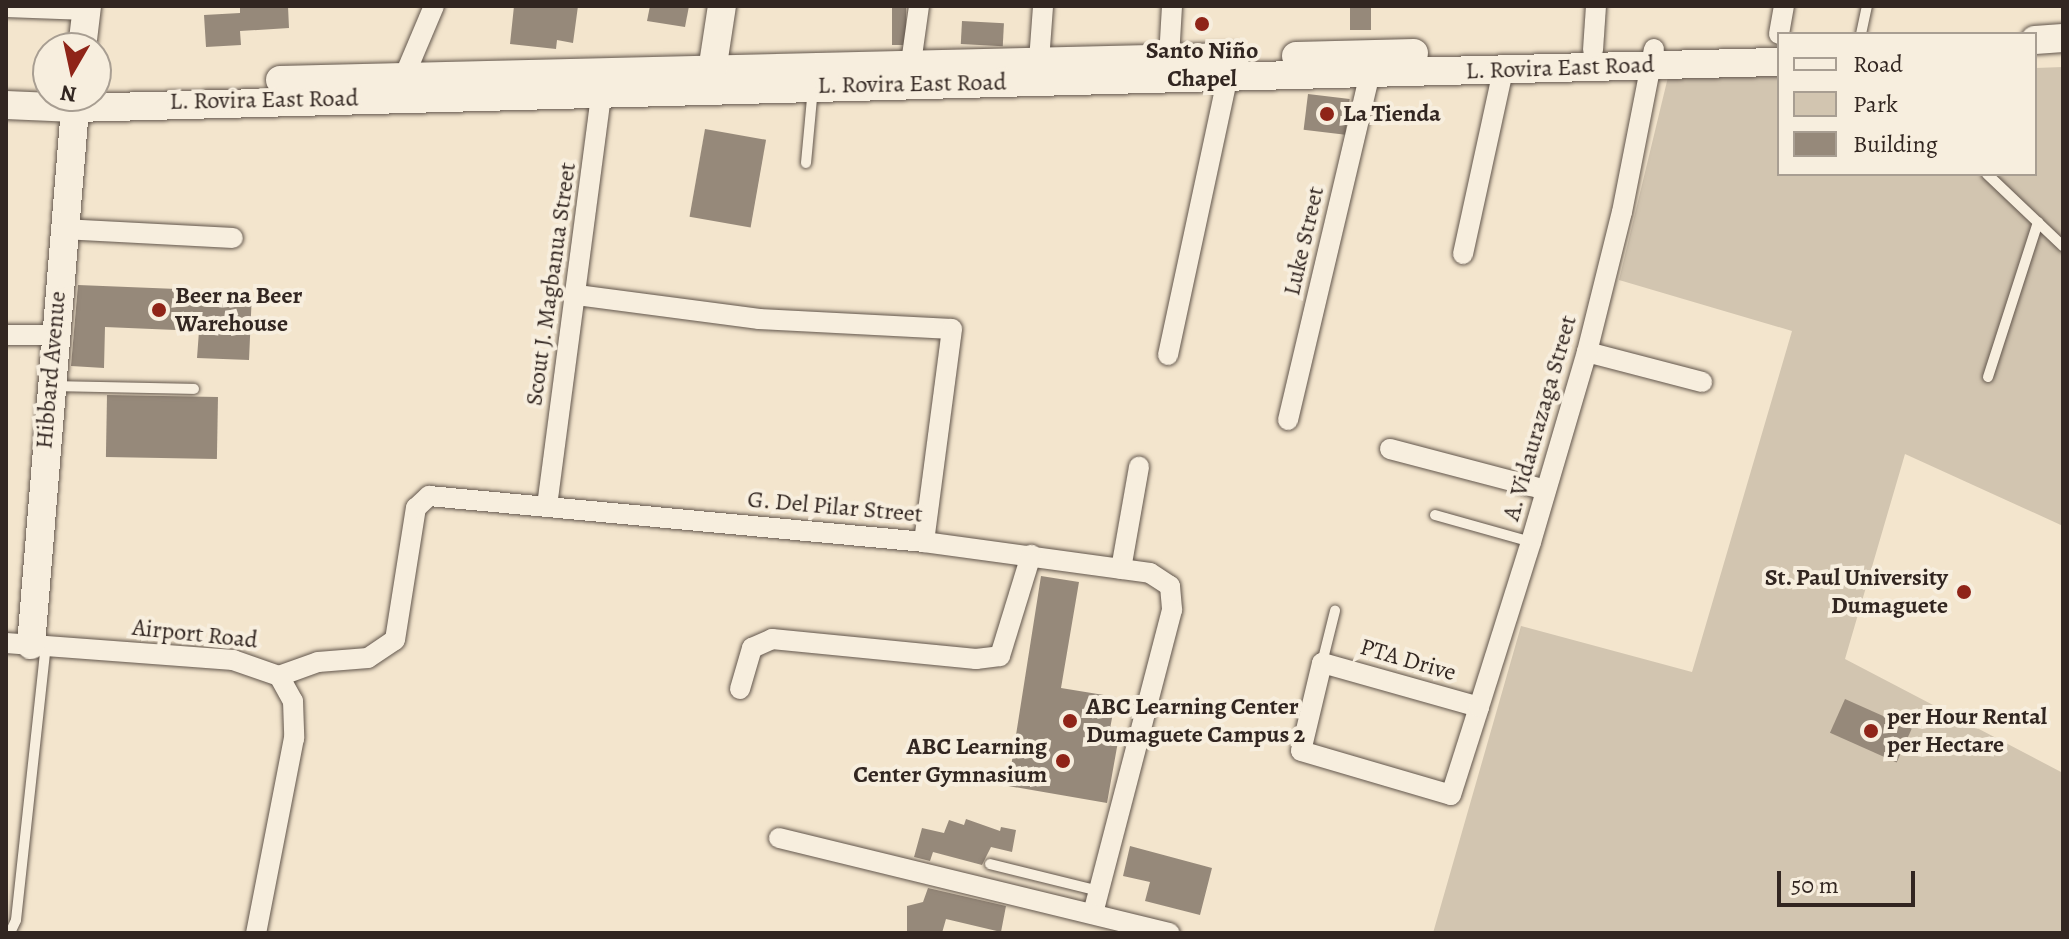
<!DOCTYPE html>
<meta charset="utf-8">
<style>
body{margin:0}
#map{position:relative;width:2069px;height:939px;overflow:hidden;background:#f3e5cd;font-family:Alegreya,serif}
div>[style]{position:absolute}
.green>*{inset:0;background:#d2c5b0}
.building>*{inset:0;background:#96897a;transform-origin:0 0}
.roads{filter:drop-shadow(0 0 2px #62564c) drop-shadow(0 0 2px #62564c)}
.lane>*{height:10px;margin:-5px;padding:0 5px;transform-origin:5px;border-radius:5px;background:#f7eede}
.street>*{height:20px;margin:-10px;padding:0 10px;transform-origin:10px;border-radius:10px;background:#f7eede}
.secondary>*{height:28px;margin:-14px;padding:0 14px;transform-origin:14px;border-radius:14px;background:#f7eede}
.dots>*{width:22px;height:22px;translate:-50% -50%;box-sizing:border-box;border:4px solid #f7eede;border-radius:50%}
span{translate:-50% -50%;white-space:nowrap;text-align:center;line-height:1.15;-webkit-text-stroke:8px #f7eede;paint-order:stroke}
.poi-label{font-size:24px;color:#322621;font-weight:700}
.left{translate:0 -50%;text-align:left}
.right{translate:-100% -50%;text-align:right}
.street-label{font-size:24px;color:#322621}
.frame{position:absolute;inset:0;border:8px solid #322621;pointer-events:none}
.legend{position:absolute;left:1777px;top:32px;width:260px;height:144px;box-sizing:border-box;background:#f7eede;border:2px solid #a89e92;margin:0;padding:10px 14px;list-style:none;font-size:24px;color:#322621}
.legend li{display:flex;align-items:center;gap:16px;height:40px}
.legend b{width:40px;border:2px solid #a89e92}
.north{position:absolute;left:32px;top:32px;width:80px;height:80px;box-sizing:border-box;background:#f7eede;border:2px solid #a89e92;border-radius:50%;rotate:189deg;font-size:22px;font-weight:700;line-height:32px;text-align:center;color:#322621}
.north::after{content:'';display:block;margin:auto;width:28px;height:36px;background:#8f2418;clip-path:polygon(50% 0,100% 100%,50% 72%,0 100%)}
.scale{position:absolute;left:1777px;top:871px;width:138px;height:36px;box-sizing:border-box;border:4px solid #322621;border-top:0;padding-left:10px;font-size:24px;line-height:28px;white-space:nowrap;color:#322621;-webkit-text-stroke:6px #f7eede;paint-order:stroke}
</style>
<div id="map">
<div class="green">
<i style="clip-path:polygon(2063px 67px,2063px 526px,1905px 454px,1845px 659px,2063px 773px,2063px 933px,1433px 933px,1521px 626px,1692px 672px,1792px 331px,1619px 280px,1668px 77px,1779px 75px,1779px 174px,2035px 174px,2035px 68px)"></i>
</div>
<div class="building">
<i style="clip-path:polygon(240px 6px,288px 6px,289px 28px,240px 31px,241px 45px,206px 47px,204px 15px,240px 13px)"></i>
<i style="clip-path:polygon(514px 6px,578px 6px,573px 43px,557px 40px,556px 49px,510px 44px)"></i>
<i style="clip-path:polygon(650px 6px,689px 6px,685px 27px,647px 21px)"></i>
<i style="left:892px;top:6px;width:14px;height:39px"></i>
<i style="left:1350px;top:6px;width:21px;height:24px"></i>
<i style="left:962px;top:21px;width:42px;height:23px;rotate:3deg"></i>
<i style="left:1308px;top:94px;width:42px;height:36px;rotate:7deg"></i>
<i style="left:705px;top:129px;width:62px;height:89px;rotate:10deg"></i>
<i style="clip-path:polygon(78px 285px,252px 292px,249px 360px,197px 358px,199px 331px,105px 327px,104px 368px,71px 366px)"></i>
<i style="left:107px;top:395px;width:111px;height:62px;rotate:1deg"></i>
<i style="clip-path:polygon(1041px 576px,1079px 582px,1061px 688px,1116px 697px,1109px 734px,1119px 736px,1107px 803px,1008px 786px)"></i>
<i style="left:1845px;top:699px;width:73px;height:37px;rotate:24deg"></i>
<i style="clip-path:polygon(966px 819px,1000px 831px,1001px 827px,1016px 830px,1012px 852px,991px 847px,982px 865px,933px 852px,930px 861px,914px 857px,922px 828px,944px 833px,949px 820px,964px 825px)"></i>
<i style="clip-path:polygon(1130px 846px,1212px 868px,1200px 915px,1145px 901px,1150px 882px,1123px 876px)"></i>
<i style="clip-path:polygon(928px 888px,1006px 906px,1001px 932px,946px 919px,942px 933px,907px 933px,907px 906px,923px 902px)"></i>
</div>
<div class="roads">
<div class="lane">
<i style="left:1861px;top:34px;width:29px;rotate:-78deg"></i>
<i style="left:806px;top:163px;width:75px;rotate:-84.7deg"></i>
<i style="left:1987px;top:174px;width:105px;rotate:43.5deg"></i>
<i style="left:1988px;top:377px;width:163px;rotate:-72.1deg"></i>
<i style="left:56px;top:386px;width:138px;rotate:1.2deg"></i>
<i style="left:1435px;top:515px;width:100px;rotate:15.7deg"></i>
<i style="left:1322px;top:663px;width:54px;rotate:-76deg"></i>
<i style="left:990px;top:864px;width:112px;rotate:13.9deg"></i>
<i style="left:10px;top:933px;width:14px;rotate:-65deg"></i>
<i style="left:16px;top:920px;width:276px;rotate:-83.8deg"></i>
</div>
<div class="street">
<i style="left:6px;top:7px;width:81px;rotate:2.1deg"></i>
<i style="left:1779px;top:34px;width:28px;rotate:-80deg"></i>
<i style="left:1593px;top:50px;width:44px;rotate:-86.1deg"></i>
<i style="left:1169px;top:58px;width:52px;rotate:-86.7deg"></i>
<i style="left:1039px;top:61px;width:55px;rotate:-85.8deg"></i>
<i style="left:911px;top:63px;width:58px;rotate:-82deg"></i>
<i style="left:404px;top:77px;width:77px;rotate:-67.1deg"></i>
<i style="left:63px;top:229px;width:170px;rotate:3deg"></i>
<i style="left:1463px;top:254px;width:187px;rotate:-77.7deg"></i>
<i style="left:577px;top:295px;width:184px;rotate:7.5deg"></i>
<i style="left:759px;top:319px;width:193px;rotate:3deg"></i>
<i style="left:952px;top:329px;width:215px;rotate:97.5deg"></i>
<i style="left:6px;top:335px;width:47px"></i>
<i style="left:1587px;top:352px;width:119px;rotate:14.6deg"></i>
<i style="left:1168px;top:355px;width:285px;rotate:-77.9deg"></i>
<i style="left:1288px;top:420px;width:356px;rotate:-76.7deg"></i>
<i style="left:1390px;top:449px;width:161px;rotate:14.7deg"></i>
<i style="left:547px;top:506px;width:428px;rotate:-82.5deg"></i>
<i style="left:1121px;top:569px;width:104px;rotate:-80deg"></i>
<i style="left:6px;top:643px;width:228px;rotate:4.3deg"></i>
<i style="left:233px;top:660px;width:49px;rotate:19.2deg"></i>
<i style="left:279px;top:676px;width:29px;rotate:61deg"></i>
<i style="left:293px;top:701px;width:37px;rotate:88deg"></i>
<i style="left:294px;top:738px;width:199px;rotate:101deg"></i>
<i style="left:279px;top:676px;width:41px;rotate:-19.7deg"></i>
<i style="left:318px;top:662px;width:50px;rotate:-4.6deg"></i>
<i style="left:368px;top:658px;width:32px;rotate:-34deg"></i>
<i style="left:395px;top:640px;width:134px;rotate:-81deg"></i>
<i style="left:416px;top:508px;width:18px;rotate:-43deg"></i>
<i style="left:429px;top:496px;width:497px;rotate:5.3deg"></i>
<i style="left:924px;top:542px;width:228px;rotate:7.8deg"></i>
<i style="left:1150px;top:573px;width:24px;rotate:33deg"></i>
<i style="left:1170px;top:586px;width:24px;rotate:85deg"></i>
<i style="left:1172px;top:610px;width:313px;rotate:104.6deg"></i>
<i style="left:740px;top:689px;width:43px;rotate:-73.7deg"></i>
<i style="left:752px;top:648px;width:22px;rotate:-24deg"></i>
<i style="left:772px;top:639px;width:205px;rotate:5.6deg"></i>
<i style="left:976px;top:659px;width:24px;rotate:-7deg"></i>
<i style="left:1000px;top:656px;width:106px;rotate:-72.9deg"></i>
<i style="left:1479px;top:707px;width:163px;rotate:-164.3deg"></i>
<i style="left:1322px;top:663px;width:90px;rotate:103.4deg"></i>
<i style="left:1301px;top:751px;width:156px;rotate:16.3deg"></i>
<i style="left:1451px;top:795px;width:92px;rotate:-72.3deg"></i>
<i style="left:1479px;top:707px;width:173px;rotate:-72.5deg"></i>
<i style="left:1531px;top:542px;width:198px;rotate:-73.6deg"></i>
<i style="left:1587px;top:352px;width:144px;rotate:-76deg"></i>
<i style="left:1622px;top:212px;width:166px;rotate:-78.9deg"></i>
<i style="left:779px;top:838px;width:402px;rotate:13.7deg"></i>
</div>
<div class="secondary">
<i style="left:2035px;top:40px;width:28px;rotate:-4deg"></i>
<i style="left:82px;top:48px;width:42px;rotate:-83.2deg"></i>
<i style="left:1296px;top:56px;width:118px;rotate:-1.5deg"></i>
<i style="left:280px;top:80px;width:954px;rotate:-1.38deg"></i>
<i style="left:710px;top:84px;width:79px;rotate:-81.3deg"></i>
<i style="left:6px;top:105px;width:69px;rotate:2.5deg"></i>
<i style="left:75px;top:108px;width:1705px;rotate:-1.55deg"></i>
<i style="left:31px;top:645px;width:551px;rotate:-85.31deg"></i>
</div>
</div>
<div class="dots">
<i style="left:1202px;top:24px;background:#8f2418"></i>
<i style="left:1327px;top:114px;background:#8f2418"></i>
<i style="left:159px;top:310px;background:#8f2418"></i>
<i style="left:1964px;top:592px;background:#8f2418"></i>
<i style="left:1070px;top:721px;background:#8f2418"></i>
<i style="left:1871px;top:731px;background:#8f2418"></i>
<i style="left:1063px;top:761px;background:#8f2418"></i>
</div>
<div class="poi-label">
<span style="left:1202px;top:65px">Santo Niño<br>Chapel</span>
<span class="left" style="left:1343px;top:114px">La Tienda</span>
<span class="left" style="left:175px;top:310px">Beer na Beer<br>Warehouse</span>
<span class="right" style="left:1948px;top:592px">St. Paul University<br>Dumaguete</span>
<span class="left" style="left:1086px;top:721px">ABC Learning Center<br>Dumaguete Campus 2</span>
<span class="left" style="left:1887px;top:731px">per Hour Rental<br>per Hectare</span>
<span class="right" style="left:1047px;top:761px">ABC Learning<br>Center Gymnasium</span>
</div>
<div class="street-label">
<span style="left:1560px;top:68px;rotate:-2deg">L. Rovira East Road</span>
<span style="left:912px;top:84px;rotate:-1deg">L. Rovira East Road</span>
<span style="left:264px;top:100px;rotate:-1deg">L. Rovira East Road</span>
<span style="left:1304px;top:241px;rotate:-77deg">Luke Street</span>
<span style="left:551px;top:284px;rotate:-82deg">Scout J. Magbanua Street</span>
<span style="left:51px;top:370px;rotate:-85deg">Hibbard Avenue</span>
<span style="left:1540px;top:418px;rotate:-74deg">A. Vidaurazaga Street</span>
<span style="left:835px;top:507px;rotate:5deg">G. Del Pilar Street</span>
<span style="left:195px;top:634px;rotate:6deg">Airport Road</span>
<span style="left:1408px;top:660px;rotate:16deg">PTA Drive</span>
</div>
<div class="frame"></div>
<ul class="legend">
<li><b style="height:10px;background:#f7eede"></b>Road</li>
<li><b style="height:22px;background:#d2c5b0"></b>Park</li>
<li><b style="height:22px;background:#96897a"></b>Building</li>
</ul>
<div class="north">N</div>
<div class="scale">50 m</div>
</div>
